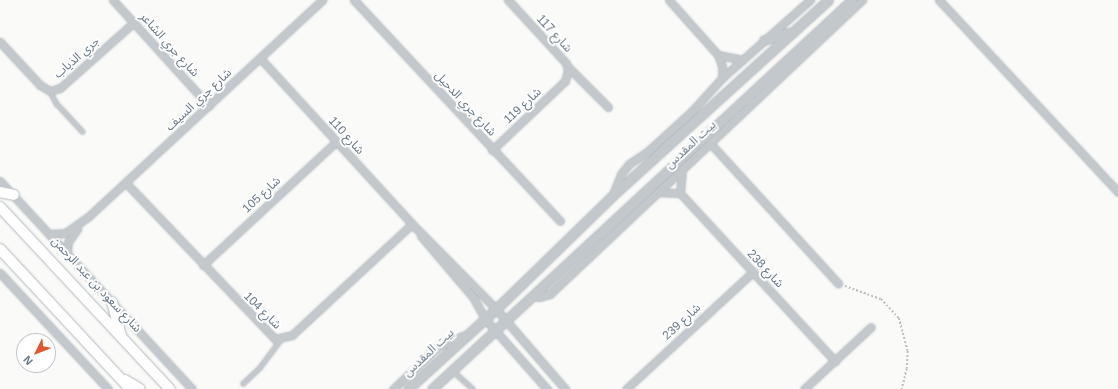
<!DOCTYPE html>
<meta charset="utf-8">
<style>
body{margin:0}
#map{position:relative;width:1118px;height:389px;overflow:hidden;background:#fafaf8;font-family:Helvetica,"Noto Sans Arabic",sans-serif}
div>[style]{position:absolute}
.path>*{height:1.5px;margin-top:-0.75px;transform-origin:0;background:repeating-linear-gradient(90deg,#bbbfc2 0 2px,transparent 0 4px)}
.roads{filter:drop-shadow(0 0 1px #b3babf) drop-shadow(0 0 1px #b3babf)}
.service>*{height:3.5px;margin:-1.75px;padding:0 1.75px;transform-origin:1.75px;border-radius:1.75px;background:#c3c8cc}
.minor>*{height:7px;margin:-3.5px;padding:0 3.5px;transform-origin:3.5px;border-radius:3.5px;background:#c3c8cc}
.tertiary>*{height:9px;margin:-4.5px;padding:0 4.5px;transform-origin:4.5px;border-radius:4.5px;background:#c3c8cc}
.secondary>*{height:10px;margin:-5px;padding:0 5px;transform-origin:5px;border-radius:5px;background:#fff}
span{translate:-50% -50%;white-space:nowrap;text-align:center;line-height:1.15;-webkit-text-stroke:4px #fff;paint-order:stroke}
.street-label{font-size:12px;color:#657683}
.north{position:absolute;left:16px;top:333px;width:40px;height:40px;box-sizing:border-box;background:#fff;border:1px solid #c1c8cd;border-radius:50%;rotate:227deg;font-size:11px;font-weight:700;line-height:16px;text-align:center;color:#657683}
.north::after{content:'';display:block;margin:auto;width:14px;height:18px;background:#e4572e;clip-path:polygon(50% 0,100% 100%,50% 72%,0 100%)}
</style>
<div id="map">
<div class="path">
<i style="left:845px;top:286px;width:38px;rotate:20deg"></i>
<i style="left:881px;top:299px;width:26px;rotate:47deg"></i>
<i style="left:899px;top:318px;width:34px;rotate:75deg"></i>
<i style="left:908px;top:351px;width:18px;rotate:93deg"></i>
<i style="left:907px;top:369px;width:21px;rotate:104deg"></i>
</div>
<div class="roads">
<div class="service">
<i style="left:50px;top:91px;width:15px;rotate:62deg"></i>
<i style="left:57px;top:104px;width:38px;rotate:47deg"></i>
<i style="left:453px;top:371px;width:27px;rotate:42deg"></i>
<i style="left:243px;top:384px;width:23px;rotate:-43deg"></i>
<i style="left:260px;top:368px;width:35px;rotate:-53deg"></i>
</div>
<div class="minor">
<i style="left:113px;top:0;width:143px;rotate:47.8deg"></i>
<i style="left:354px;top:0;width:302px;rotate:47deg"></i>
<i style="left:669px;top:0;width:74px;rotate:48.3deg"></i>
<i style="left:718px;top:55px;width:12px;rotate:70deg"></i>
<i style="left:722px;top:66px;width:12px;rotate:90deg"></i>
<i style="left:939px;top:0;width:262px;rotate:47deg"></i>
<i style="left:0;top:42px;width:59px;rotate:47.1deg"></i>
<i style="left:40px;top:85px;width:12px;rotate:31deg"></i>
<i style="left:50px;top:91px;width:10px;rotate:-17deg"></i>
<i style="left:60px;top:88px;width:98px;rotate:-41.7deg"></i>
<i style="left:718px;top:55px;width:25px;rotate:11deg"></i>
<i style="left:260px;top:58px;width:225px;rotate:47.5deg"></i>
<i style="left:412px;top:224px;width:120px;rotate:45.3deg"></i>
<i style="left:496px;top:309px;width:106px;rotate:49.2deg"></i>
<i style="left:567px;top:66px;width:58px;rotate:45deg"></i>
<i style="left:710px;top:143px;width:190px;rotate:47.6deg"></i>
<i style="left:492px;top:150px;width:100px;rotate:-43.4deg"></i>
<i style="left:565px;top:81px;width:11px;rotate:-75deg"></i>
<i style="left:568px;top:70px;width:7px;rotate:-106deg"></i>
<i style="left:566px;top:63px;width:86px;rotate:-132.6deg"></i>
<i style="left:0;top:181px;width:283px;rotate:47.3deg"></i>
<i style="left:126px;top:183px;width:216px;rotate:46.3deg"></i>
<i style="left:275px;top:339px;width:17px;rotate:-13deg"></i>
<i style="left:292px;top:335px;width:163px;rotate:-42.8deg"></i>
<i style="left:658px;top:192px;width:22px;rotate:3deg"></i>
<i style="left:680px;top:193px;width:229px;rotate:47.3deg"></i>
<i style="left:680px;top:193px;width:23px;rotate:-85deg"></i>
<i style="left:613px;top:194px;width:22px;rotate:-68deg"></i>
<i style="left:621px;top:174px;width:13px;rotate:-51deg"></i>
<i style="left:629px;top:164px;width:23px;rotate:-34deg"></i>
<i style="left:648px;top:151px;width:59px;rotate:-42.3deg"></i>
<i style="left:692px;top:111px;width:45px;rotate:-47.7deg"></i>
<i style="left:722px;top:78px;width:118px;rotate:-41.6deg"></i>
<i style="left:49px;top:234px;width:16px;rotate:-4deg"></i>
<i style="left:65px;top:233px;width:29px;rotate:-35deg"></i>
<i style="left:89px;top:216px;width:318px;rotate:-42.8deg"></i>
<i style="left:421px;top:236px;width:80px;rotate:49.6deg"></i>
<i style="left:473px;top:297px;width:25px;rotate:61deg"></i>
<i style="left:485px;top:319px;width:94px;rotate:48.5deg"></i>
<i style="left:67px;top:253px;width:11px;rotate:-85deg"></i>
<i style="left:68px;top:242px;width:16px;rotate:-55deg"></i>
<i style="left:203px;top:265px;width:181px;rotate:-42.8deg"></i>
<i style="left:0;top:273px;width:158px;rotate:47deg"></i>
<i style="left:532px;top:296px;width:7px;rotate:8deg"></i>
<i style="left:539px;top:297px;width:11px;rotate:-15deg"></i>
<i style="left:550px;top:294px;width:429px;rotate:-43.3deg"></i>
<i style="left:393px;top:389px;width:63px;rotate:-43.1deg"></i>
<i style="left:439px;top:346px;width:26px;rotate:-23deg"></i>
<i style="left:626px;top:389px;width:173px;rotate:-42.7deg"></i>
<i style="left:804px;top:389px;width:91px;rotate:-42.8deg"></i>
</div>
<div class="tertiary">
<i style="left:764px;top:40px;width:26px;rotate:-16deg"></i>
<i style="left:408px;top:389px;width:119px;rotate:-42.3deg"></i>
<i style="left:496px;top:309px;width:161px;rotate:-44.2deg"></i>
<i style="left:611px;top:197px;width:293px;rotate:-42.2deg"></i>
<i style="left:432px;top:389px;width:572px;rotate:-42.81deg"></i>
</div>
<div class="secondary">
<i style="left:0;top:192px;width:14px;rotate:12deg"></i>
<i style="left:0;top:207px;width:249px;rotate:47deg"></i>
<i style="left:0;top:249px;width:191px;rotate:47.1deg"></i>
<i style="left:112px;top:302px;width:35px;rotate:75deg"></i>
<i style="left:125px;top:380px;width:17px;rotate:31deg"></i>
</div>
</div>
<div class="street-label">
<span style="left:554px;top:34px;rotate:47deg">شارع 117</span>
<span style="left:169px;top:45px;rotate:48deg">شارع جري الشاعر</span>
<span style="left:77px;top:58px;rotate:-41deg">جري الذياب</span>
<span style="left:199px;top:100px;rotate:-43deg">شارع جري السيف</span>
<span style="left:465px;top:104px;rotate:47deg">شارع جري الدحيل</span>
<span style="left:523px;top:106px;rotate:-43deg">شارع 119</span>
<span style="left:346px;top:136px;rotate:48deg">شارع 110</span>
<span style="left:691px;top:145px;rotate:-43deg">بيت المقدس</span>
<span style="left:262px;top:195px;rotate:-43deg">شارع 105</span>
<span style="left:765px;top:269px;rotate:47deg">شارع 238</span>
<span style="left:96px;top:285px;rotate:47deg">شارع سعود بن عبد الرحمن</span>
<span style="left:262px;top:311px;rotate:45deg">شارع 104</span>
<span style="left:682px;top:322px;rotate:-43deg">شارع 239</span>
<span style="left:429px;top:353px;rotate:-43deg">بيت المقدس</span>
</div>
<div class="north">N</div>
</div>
